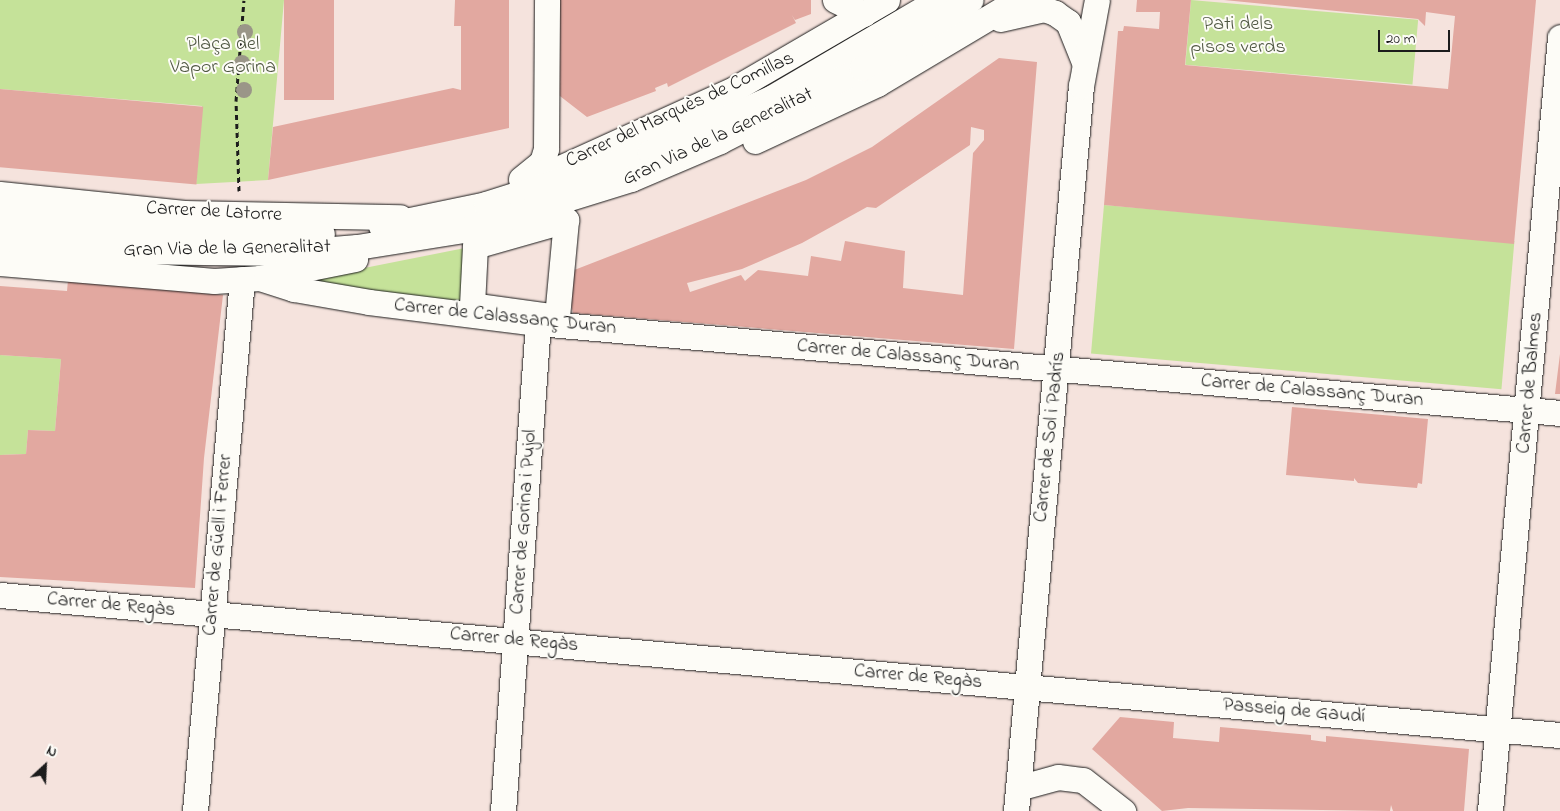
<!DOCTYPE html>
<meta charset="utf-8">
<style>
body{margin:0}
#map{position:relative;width:1560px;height:811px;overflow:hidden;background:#f5e3dd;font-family:"Indie Flower",sans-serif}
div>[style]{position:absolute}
.green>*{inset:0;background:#c5e299;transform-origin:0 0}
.building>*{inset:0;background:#e2a8a0;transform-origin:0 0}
.path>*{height:3px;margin-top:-1.5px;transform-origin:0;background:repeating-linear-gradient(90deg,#1c1c1c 0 5px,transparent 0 9px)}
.roads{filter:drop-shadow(0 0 1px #1c1c1c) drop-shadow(0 0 1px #1c1c1c)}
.minor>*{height:25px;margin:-12.5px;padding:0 12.5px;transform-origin:12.5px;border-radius:12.5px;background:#fdfcf7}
.trees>*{width:16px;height:16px;margin:-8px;border-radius:50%;background:#9a9688}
span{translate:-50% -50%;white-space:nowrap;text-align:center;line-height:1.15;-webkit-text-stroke:4px #fdfcf7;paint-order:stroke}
.park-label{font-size:20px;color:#4f5742}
.street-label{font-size:20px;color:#1c1c1c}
.north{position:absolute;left:20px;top:741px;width:50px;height:50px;-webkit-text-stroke:4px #fdfcf7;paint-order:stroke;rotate:25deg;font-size:14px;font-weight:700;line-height:20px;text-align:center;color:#1c1c1c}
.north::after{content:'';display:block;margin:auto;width:18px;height:22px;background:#1c1c1c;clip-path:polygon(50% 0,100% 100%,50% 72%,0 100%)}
.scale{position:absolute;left:1378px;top:30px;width:72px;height:22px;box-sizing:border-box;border:2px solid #1c1c1c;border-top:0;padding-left:6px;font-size:15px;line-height:18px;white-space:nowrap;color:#1c1c1c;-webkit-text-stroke:4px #fdfcf7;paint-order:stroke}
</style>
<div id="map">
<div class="green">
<i style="clip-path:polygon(0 0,284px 0,268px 180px,196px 184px,202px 106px,0 89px)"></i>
<i style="left:1191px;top:0;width:228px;height:65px;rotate:5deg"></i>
<i style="left:1104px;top:205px;width:412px;height:149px;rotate:5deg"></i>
<i style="clip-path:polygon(475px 246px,472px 305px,318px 286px,319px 277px)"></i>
<i style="clip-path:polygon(0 355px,61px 359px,55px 431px,28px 430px,26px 454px,0 455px)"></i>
</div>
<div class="building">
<i style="left:284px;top:0;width:50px;height:100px"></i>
<i style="clip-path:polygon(455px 0,509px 0,509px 128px,268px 180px,273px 127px,453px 88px,461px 90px,461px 26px,454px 26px)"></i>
<i style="clip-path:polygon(558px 0,811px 0,811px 14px,795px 20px,792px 15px,796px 23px,668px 87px,667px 83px,655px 88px,656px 91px,587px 117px,556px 93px)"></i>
<i style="clip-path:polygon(1137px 0,1191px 0,1185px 65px,1448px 89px,1455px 16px,1426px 12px,1425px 26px,1418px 19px,1224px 0,1536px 0,1514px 244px,1104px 205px,1118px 31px,1123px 31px,1124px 26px,1159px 29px,1160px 12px,1136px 12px)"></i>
<i style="clip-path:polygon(evenodd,999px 58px,1037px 62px,1014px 349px,573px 313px,564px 274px,806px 180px,872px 147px,999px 58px,971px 127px,984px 130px,984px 140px,973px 153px,963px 295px,903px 288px,905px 251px,845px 241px,841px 261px,811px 256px,808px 276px,758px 270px,745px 281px,741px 275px,690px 292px,687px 283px,742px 269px,802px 243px,867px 207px,876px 208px,970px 145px,971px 127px)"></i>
<i style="left:0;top:89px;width:204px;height:78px;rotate:5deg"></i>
<i style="clip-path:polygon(68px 280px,223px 295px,204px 458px,195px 588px,0 577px,0 455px,26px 454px,28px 430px,55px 431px,61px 359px,0 355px,0 286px,67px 291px)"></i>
<i style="clip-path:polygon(1560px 354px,1560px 394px,1555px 394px)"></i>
<i style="clip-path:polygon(1292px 407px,1428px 419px,1422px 484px,1418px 483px,1417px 488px,1358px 483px,1354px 478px,1354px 481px,1286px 475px)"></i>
<i style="clip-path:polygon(1120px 717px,1174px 722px,1173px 738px,1219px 742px,1220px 727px,1311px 735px,1311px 740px,1326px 742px,1326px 736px,1469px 749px,1464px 811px,1393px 811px,1391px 805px,1390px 811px,1188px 808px,1162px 811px,1092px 749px)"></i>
</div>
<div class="path">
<i style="left:239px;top:191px;width:90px;rotate:-91.9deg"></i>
<i style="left:236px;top:101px;width:101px;rotate:-85.5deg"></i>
</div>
<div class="roads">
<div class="minor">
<i style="left:835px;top:0;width:32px;rotate:26deg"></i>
<i style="left:1000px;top:19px;width:45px;rotate:-12.8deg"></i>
<i style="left:1044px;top:9px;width:12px;rotate:20deg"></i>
<i style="left:1055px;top:13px;width:16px;rotate:35deg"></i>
<i style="left:1068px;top:22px;width:43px;rotate:68.2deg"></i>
<i style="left:755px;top:141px;width:135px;rotate:-25deg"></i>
<i style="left:877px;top:84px;width:164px;rotate:-30.8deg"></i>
<i style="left:538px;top:178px;width:215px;rotate:-24.4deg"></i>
<i style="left:734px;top:89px;width:177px;rotate:-30.2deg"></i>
<i style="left:521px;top:179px;width:27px;rotate:-39deg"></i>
<i style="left:542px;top:162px;width:14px;rotate:-73deg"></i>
<i style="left:546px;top:149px;width:149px;rotate:-89.6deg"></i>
<i style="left:0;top:194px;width:185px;rotate:5.9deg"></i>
<i style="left:184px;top:213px;width:216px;rotate:1.1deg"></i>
<i style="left:0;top:218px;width:70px;rotate:5.7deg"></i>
<i style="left:70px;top:225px;width:252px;rotate:2deg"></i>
<i style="left:566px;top:220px;width:97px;rotate:95.3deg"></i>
<i style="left:557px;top:317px;width:86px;rotate:-172deg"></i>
<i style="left:472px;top:305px;width:59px;rotate:-87.1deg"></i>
<i style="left:475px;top:246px;width:95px;rotate:-15.9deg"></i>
<i style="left:381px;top:226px;width:107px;rotate:-11.8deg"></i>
<i style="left:486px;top:204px;width:172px;rotate:-17.6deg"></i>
<i style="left:650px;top:152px;width:133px;rotate:-24.1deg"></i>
<i style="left:771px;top:98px;width:194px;rotate:-30.4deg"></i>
<i style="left:0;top:240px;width:122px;rotate:5.2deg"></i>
<i style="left:122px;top:251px;width:163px;rotate:0.7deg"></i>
<i style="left:285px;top:253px;width:72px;rotate:-4.8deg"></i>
<i style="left:357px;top:247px;width:113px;rotate:-9.1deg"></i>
<i style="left:469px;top:229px;width:170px;rotate:-17.2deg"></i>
<i style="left:631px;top:179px;width:97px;rotate:-23.1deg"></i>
<i style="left:720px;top:141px;width:160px;rotate:-27.2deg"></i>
<i style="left:862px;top:68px;width:128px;rotate:-32deg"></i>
<i style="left:0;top:263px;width:215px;rotate:4.8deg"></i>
<i style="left:214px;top:281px;width:46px;rotate:-3.7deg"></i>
<i style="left:260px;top:278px;width:97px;rotate:-11.3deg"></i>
<i style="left:260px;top:278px;width:36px;rotate:18deg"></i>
<i style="left:294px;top:289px;width:76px;rotate:9.8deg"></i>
<i style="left:369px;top:302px;width:170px;rotate:7.1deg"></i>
<i style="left:538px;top:323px;width:1026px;rotate:5.03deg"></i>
<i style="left:0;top:595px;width:1566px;rotate:5.13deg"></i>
<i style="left:1018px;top:788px;width:41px;rotate:-15.4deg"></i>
<i style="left:1058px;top:777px;width:25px;rotate:7deg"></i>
<i style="left:1083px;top:780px;width:51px;rotate:37.8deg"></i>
<i style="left:195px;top:811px;width:534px;rotate:-84.95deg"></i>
<i style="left:503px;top:811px;width:489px;rotate:-85.9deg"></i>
<i style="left:1016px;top:811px;width:728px;rotate:-84.88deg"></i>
<i style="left:1081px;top:86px;width:87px;rotate:-79.5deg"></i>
<i style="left:1490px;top:811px;width:777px;rotate:-84.83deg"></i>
</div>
</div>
<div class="trees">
<i style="left:245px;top:32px"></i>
<i style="left:242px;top:63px"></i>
<i style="left:244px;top:90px"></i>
</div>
<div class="park-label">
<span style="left:1238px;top:36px">Pati dels<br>pisos verds</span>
<span style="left:223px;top:56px">Plaça del<br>Vapor Gorina</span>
</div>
<div class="street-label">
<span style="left:680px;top:110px;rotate:-25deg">Carrer del Marquès de Comillas</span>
<span style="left:718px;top:137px;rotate:-25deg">Gran Via de la Generalitat</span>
<span style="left:214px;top:212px;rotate:3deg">Carrer de Latorre</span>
<span style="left:227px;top:249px;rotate:-1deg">Gran Via de la Generalitat</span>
<span style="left:505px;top:317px;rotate:6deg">Carrer de Calassanç Duran</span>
<span style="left:908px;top:356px;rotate:5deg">Carrer de Calassanç Duran</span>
<span style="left:1530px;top:383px;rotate:-85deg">Carrer de Balmes</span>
<span style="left:1312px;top:391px;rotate:5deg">Carrer de Calassanç Duran</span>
<span style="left:1050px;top:437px;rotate:-84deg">Carrer de Sol i Padrís</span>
<span style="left:524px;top:522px;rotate:-86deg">Carrer de Gorina i Pujol</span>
<span style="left:218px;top:545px;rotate:-85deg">Carrer de Güell i Ferrer</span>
<span style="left:111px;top:605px;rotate:5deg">Carrer de Regàs</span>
<span style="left:514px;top:640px;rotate:5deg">Carrer de Regàs</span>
<span style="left:918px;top:677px;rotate:5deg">Carrer de Regàs</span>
<span style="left:1294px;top:711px;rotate:5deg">Passeig de Gaudí</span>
</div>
<div class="north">N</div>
<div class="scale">20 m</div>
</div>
